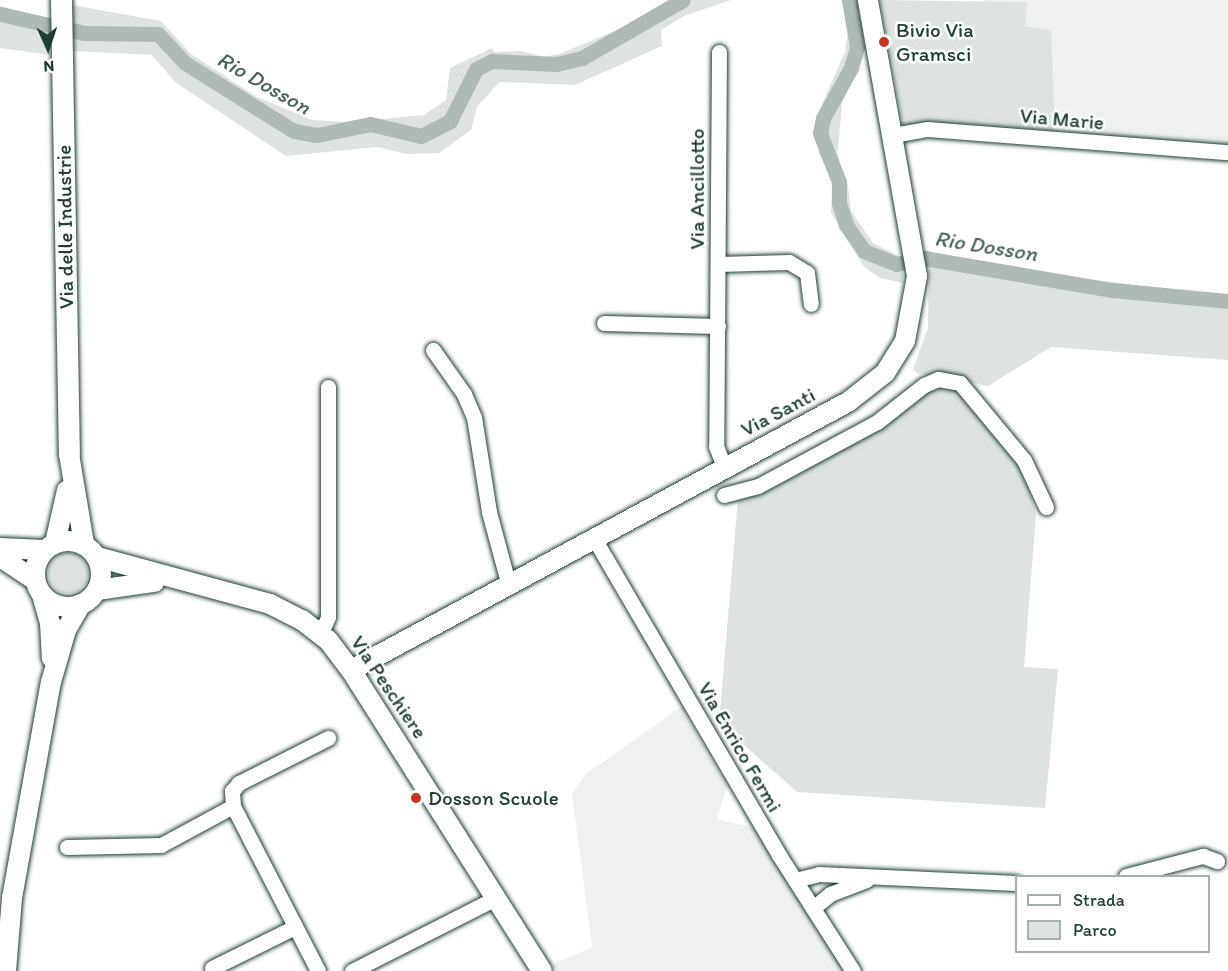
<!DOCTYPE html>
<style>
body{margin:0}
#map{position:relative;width:1228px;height:971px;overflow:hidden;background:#fff;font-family:Itim,sans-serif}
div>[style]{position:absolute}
.built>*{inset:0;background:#eef1f0}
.green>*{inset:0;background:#dee3e2}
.round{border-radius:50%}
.canal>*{height:15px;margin:-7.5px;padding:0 7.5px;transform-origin:7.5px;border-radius:7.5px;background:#afbab7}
.roads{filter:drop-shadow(0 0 2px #1f3d34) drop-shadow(0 0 2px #1f3d34)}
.minor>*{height:15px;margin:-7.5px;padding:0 7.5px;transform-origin:7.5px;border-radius:7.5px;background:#fff}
.tertiary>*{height:20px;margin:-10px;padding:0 10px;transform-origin:10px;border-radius:10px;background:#fff}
.tertiary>.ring{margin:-10px;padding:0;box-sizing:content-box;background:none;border:20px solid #fff;border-radius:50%}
.secondary>*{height:21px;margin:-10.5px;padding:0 10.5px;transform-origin:10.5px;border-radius:10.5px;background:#fff}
.dots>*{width:16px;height:16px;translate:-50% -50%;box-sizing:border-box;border:3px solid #fff;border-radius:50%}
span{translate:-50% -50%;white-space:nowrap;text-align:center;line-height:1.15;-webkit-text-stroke:5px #fff;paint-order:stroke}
.poi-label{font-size:21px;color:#1f3d34}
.left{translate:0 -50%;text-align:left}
.street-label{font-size:21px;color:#1f3d34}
.water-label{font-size:22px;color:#4a625b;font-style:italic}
.legend{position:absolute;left:1015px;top:875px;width:195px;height:78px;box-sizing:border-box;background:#fff;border:2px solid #a5b1ae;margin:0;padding:8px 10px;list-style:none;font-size:18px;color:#1f3d34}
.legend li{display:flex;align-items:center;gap:12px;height:30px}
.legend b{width:30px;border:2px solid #a5b1ae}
.north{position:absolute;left:18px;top:18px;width:60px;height:60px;-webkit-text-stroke:4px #fff;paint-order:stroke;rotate:177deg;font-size:16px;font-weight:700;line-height:24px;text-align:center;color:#1f3d34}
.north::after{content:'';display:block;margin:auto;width:21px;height:27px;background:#1f3d34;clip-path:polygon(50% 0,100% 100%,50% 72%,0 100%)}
</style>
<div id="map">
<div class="built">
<i style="clip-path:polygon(983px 0,1228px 0,1228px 145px,1055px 135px,979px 21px)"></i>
<i style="clip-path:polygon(681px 707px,727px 786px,717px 819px,755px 828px,845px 971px,556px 971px,552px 965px,592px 947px,572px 793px,586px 774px)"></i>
</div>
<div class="green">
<i style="clip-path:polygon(668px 0,731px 0,684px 16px,661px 30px,662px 46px,575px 85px,499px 82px,477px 107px,471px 130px,439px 153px,407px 154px,377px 147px,286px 156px,175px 82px,152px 55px,73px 51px,72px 5px,161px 21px,191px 54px,257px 97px,312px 120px,350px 122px,424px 115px,446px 100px,450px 68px,492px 48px,494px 52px,521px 51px,544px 57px,559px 54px,620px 29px)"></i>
<i style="clip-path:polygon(842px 0,853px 0,862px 50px,842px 104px,837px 160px,848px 186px,851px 211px,873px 243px,901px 257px,903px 283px,880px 278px,864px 267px,831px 213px,832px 179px,819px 154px,816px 135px,822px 104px,845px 52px,849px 24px)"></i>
<i style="clip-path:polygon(880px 0,1027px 2px,1025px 26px,1051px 30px,1055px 135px,903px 125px)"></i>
<i style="clip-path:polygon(0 6px,50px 19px,50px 55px,0 48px)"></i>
<i style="clip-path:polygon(929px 260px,1228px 296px,1228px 360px,1051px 347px,988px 386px,917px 373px,913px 369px,928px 328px)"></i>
<i style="clip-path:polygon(935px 383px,961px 385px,1025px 474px,1036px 515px,1024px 667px,1058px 669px,1045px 808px,797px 792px,719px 723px,738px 498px)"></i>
<i class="round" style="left:48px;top:553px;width:40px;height:40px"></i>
</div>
<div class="canal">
<i style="left:849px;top:0;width:48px;rotate:80.3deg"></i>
<i style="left:857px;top:47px;width:22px;rotate:106deg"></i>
<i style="left:851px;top:68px;width:57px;rotate:119.2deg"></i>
<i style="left:823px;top:118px;width:15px;rotate:101deg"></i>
<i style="left:820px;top:133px;width:53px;rotate:68.8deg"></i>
<i style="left:839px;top:182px;width:21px;rotate:90deg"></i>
<i style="left:839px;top:203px;width:23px;rotate:72deg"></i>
<i style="left:846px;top:225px;width:32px;rotate:55deg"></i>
<i style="left:864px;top:251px;width:35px;rotate:22deg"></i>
<i style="left:897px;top:264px;width:28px;rotate:-13deg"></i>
<i style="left:924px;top:258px;width:191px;rotate:9.7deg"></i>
<i style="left:1112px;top:290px;width:117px;rotate:5.4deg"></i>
<i style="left:0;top:14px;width:86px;rotate:12.7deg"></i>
<i style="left:84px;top:33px;width:74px;rotate:0.8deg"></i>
<i style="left:158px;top:34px;width:40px;rotate:47deg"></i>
<i style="left:185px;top:63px;width:128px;rotate:32deg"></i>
<i style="left:294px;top:131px;width:23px;rotate:10deg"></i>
<i style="left:317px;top:135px;width:54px;rotate:-11.7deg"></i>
<i style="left:370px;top:124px;width:52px;rotate:13.2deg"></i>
<i style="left:421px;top:136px;width:33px;rotate:-27deg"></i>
<i style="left:450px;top:121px;width:58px;rotate:-63.4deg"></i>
<i style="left:476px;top:69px;width:18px;rotate:-27deg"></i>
<i style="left:492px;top:61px;width:64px;rotate:2.7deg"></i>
<i style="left:556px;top:64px;width:27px;rotate:-13deg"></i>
<i style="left:582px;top:58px;width:116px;rotate:-29.9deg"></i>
</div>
<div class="roads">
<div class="minor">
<i style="left:719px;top:52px;width:394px;rotate:90.4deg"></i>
<i style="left:716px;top:446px;width:22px;rotate:69deg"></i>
<i style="left:893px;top:135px;width:35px;rotate:-10deg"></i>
<i style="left:927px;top:129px;width:302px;rotate:4.4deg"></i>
<i style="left:718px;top:264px;width:71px;rotate:-1.6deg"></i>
<i style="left:789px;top:262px;width:21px;rotate:31deg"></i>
<i style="left:807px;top:273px;width:31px;rotate:83deg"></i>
<i style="left:604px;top:323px;width:114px;rotate:1.5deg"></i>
<i style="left:433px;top:350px;width:54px;rotate:54.8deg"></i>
<i style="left:464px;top:394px;width:25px;rotate:67deg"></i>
<i style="left:474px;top:417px;width:96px;rotate:81deg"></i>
<i style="left:489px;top:512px;width:77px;rotate:74.9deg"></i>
<i style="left:724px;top:495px;width:35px;rotate:-15deg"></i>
<i style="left:758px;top:486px;width:135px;rotate:-28.3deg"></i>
<i style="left:877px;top:422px;width:60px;rotate:-38.2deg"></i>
<i style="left:924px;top:385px;width:15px;rotate:-23deg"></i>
<i style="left:938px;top:379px;width:22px;rotate:10deg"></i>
<i style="left:960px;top:383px;width:100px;rotate:50.3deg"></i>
<i style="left:1024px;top:460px;width:52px;rotate:64.9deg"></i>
<i style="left:595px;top:540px;width:365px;rotate:59.7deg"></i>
<i style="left:779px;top:855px;width:138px;rotate:57.5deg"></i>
<i style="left:320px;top:635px;width:20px;rotate:-66deg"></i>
<i style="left:328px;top:617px;width:230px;rotate:-90deg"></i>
<i style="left:233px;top:806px;width:186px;rotate:62.7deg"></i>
<i style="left:67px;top:847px;width:94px;rotate:-1.2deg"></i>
<i style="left:161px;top:845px;width:82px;rotate:-28.4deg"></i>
<i style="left:233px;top:806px;width:15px;rotate:-94deg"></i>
<i style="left:232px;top:791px;width:11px;rotate:-49deg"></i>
<i style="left:239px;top:783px;width:100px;rotate:-26.8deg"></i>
<i style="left:1126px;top:876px;width:80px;rotate:-14.6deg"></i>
<i style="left:1203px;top:856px;width:15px;rotate:20deg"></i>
<i style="left:795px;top:880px;width:25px;rotate:-14deg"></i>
<i style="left:819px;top:874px;width:197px;rotate:2.6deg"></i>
<i style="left:813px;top:908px;width:22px;rotate:-39deg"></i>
<i style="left:830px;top:894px;width:39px;rotate:-21deg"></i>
<i style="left:212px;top:968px;width:93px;rotate:-26.3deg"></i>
<i style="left:352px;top:971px;width:161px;rotate:-26.9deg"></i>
</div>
<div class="tertiary">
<i style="left:69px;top:454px;width:91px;rotate:80.5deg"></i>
<i class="ring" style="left:35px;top:541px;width:46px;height:46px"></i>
<i style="left:55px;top:543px;width:54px;rotate:-77.2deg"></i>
<i style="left:0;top:548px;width:44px;rotate:2.6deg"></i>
<i style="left:0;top:557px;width:42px;rotate:33.3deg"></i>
<i style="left:97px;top:557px;width:179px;rotate:15.2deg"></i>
<i style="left:270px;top:604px;width:36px;rotate:27deg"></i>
<i style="left:302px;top:620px;width:33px;rotate:38deg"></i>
<i style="left:328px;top:640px;width:38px;rotate:53deg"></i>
<i style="left:351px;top:670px;width:356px;rotate:57.6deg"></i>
<i style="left:97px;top:590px;width:58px;rotate:-8deg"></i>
<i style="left:42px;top:595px;width:29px;rotate:74deg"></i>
<i style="left:50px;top:623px;width:35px;rotate:87deg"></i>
<i style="left:351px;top:670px;width:565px;rotate:-28.34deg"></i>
<i style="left:848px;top:402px;width:47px;rotate:-38.1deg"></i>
<i style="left:885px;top:373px;width:38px;rotate:-58deg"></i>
<i style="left:905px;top:341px;width:66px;rotate:-79.5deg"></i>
<i style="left:917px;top:276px;width:280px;rotate:-100.1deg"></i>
<i style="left:6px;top:971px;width:73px;rotate:-85.3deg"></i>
<i style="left:12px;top:898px;width:219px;rotate:-79.8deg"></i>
<i style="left:51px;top:682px;width:54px;rotate:-73.9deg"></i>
<i style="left:66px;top:630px;width:30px;rotate:-60deg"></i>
</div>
<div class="secondary">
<i style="left:61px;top:0;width:454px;rotate:89deg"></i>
</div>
</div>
<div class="dots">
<i style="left:884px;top:42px;background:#c8321e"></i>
<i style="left:416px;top:798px;background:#c8321e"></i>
</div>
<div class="poi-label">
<span class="left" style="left:896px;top:42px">Bivio Via<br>Gramsci</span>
<span class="left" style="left:428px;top:798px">Dosson Scuole</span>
</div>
<div class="street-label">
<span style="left:1062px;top:119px;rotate:5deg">Via Marie</span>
<span style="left:697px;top:189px;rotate:-90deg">Via Ancillotto</span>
<span style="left:65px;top:227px;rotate:-91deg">Via delle Industrie</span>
<span style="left:778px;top:412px;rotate:-28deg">Via Santi</span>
<span style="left:389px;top:687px;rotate:56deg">Via Peschiere</span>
<span style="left:740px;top:747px;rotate:60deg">Via Enrico Fermi</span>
</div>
<div class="water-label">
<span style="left:264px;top:83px;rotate:30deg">Rio Dosson</span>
<span style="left:986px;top:246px;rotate:9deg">Rio Dosson</span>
</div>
<ul class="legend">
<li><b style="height:8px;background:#fff"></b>Strada</li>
<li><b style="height:16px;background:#dee3e2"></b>Parco</li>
</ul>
<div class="north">N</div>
</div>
